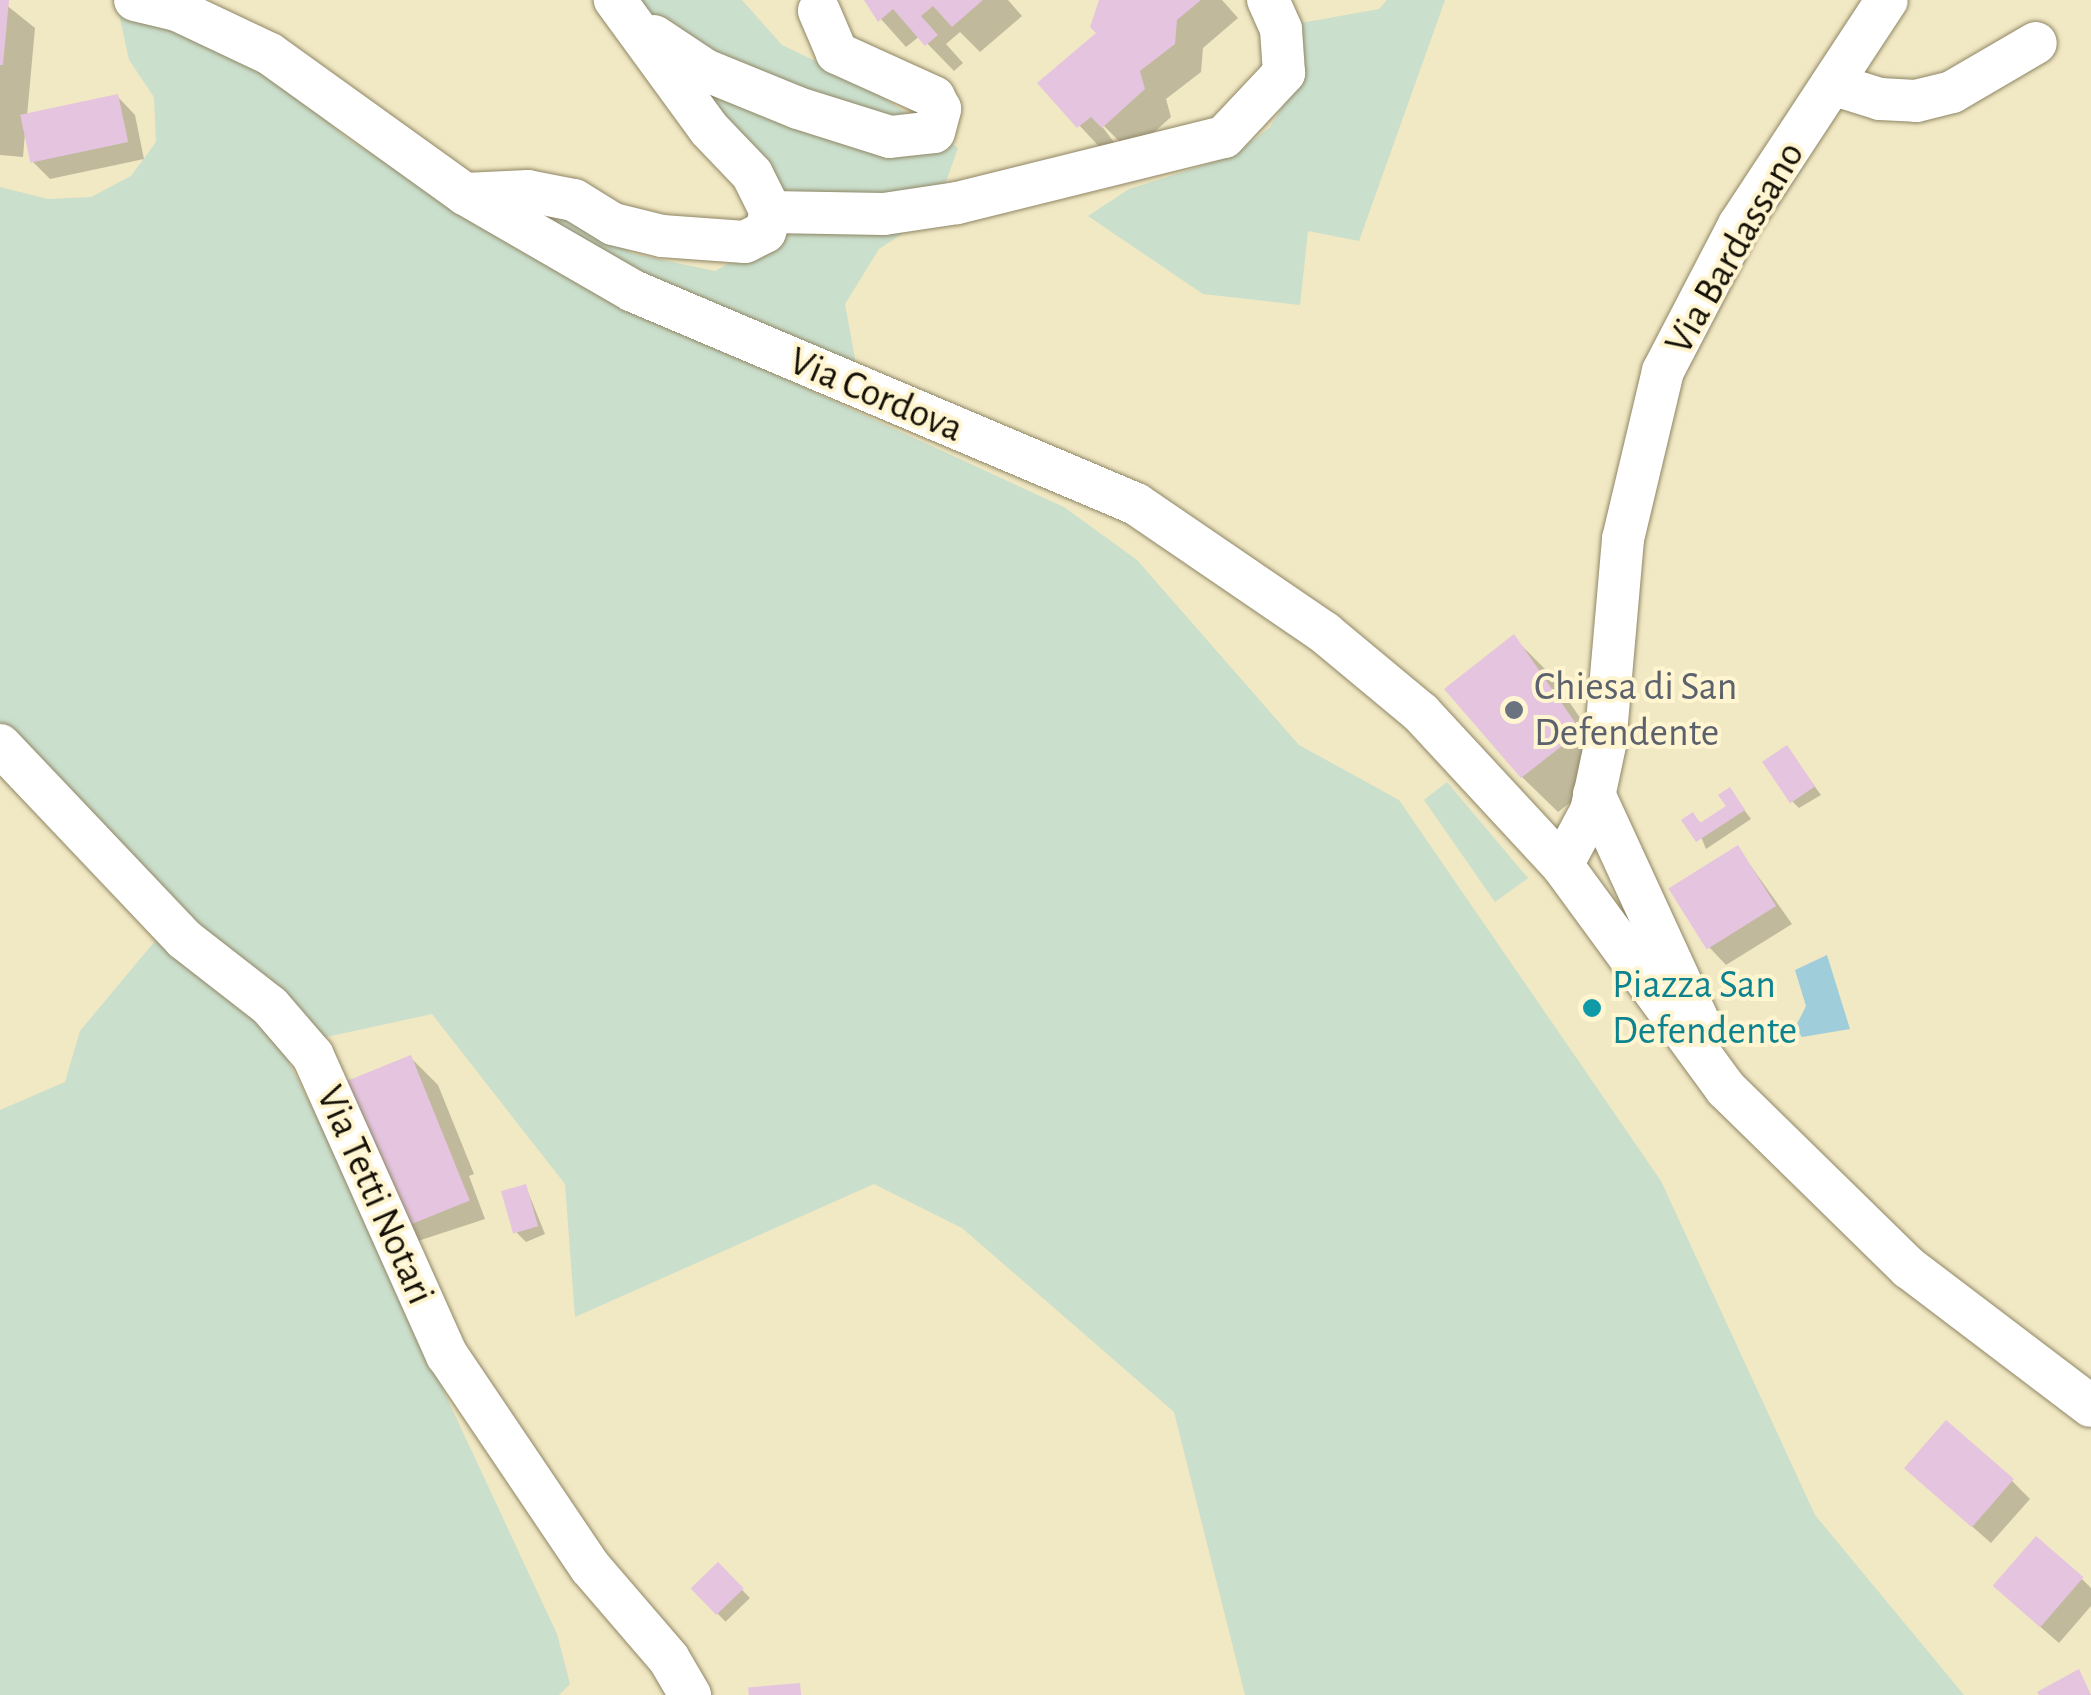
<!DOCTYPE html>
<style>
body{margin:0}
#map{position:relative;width:2091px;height:1695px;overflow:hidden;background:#f1e8c4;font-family:"Alegreya Sans",sans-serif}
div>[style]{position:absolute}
.green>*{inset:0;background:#cadfcc}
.water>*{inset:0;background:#9fcdd9}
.shadow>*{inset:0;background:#0003;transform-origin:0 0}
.building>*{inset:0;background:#e4c4df;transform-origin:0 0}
.roads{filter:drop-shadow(0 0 2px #8f8665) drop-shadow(0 0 2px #8f8665)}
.minor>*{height:42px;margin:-21px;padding:0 21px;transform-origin:21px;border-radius:21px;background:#fff}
.dots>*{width:28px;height:28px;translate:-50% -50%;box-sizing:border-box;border:5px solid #fff5d1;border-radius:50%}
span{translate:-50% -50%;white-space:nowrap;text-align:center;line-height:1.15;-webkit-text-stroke:8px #fff5d1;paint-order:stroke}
.street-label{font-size:40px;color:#141005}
.worship-label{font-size:40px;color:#5b616d}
.left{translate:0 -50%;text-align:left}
.culture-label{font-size:40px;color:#0d838f}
</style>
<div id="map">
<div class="green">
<i style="clip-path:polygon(625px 0,742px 0,782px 45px,863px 84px,958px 148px,942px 193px,911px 228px,879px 249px,845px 304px,856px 364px,639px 283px,528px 218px,547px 207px,634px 254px,715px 271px,770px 240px)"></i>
<i style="clip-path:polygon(1387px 0,1445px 0,1359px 241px,1308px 231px,1300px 305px,1203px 294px,1088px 216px,1129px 189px,1233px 156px,1270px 127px,1293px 90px,1301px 23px,1379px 9px)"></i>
<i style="clip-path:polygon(118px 9px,204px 37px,267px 71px,349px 140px,631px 308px,1064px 507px,1137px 560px,1299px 745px,1399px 800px,1661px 1181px,1815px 1515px,1964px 1695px,1245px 1695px,1174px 1412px,962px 1228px,874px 1184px,575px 1317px,565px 1184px,432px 1014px,308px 1041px,0 733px,0 187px,48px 199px,91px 197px,131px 176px,156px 142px,154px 97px,129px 60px)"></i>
<i style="clip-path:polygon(1447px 782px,1528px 878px,1495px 902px,1424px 800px)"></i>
<i style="clip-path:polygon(165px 929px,281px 1047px,390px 1260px,405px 1308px,557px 1634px,570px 1684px,559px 1695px,0 1695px,0 1110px,65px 1082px,80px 1031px)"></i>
</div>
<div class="water">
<i style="clip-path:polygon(1827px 955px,1850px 1029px,1802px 1037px,1795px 1028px,1806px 1006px,1795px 970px)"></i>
</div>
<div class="shadow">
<i style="clip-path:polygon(0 0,35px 28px,27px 116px,118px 97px,135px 115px,144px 159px,50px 179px,32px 161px,25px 133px,23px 157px,0 155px)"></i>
<i style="clip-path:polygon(864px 0,1008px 0,1022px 16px,980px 52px,960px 32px,946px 44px,963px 63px,954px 71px,920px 36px,906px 47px)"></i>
<i style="clip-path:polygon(1102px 0,1222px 0,1238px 18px,1203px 48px,1201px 72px,1166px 99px,1171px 117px,1131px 153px,1095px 117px,1116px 145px,1106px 154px,1040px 83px,1100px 33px)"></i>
<i style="clip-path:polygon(1514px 638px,1549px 673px,1615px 768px,1558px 812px,1522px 777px)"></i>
<i style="clip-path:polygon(1787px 748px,1821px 795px,1799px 808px,1791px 800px)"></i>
<i style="clip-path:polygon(1729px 790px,1751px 819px,1706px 849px,1692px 815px,1702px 824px,1729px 806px)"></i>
<i style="clip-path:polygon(1738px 848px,1792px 924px,1726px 965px,1709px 947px)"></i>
<i style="clip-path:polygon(411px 1058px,438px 1085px,474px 1174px,469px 1176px,485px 1219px,418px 1241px,400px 1224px)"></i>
<i style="clip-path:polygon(526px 1187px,545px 1234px,526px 1242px,517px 1233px)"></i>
<i style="clip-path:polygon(2012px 1481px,2030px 1499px,1991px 1543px,1925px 1485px)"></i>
<i style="left:718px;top:1565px;width:46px;height:34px;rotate:46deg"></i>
<i style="clip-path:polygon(2082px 1579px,2091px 1588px,2091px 1606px,2059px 1643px,2013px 1603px)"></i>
</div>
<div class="building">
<i style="clip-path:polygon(0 0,9px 0,3px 65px,0 65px)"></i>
<i style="clip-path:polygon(864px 0,983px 0,952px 27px,933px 6px,921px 16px,938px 35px,925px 46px,893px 9px,878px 22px)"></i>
<i style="clip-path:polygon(1099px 0,1201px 0,1177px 20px,1175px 44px,1140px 71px,1145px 89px,1102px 128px,1091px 117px,1077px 128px,1037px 83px,1096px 33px,1090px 27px)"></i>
<i style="left:118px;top:94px;width:49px;height:100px;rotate:78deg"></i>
<i style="clip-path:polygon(1514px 634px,1581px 731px,1521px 778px,1444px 689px)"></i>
<i style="left:1787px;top:745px;width:50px;height:30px;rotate:56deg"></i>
<i style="clip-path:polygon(1730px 787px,1745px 810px,1696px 842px,1681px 820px,1693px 812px,1700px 823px,1726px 806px,1718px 795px)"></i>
<i style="left:1738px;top:845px;width:72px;height:82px;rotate:58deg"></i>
<i style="left:411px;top:1055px;width:157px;height:74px;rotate:68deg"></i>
<i style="left:526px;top:1184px;width:44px;height:26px;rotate:74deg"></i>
<i style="left:1946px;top:1420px;width:90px;height:64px;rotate:41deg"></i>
<i style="left:2036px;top:1536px;width:63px;height:66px;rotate:41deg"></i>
<i style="left:718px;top:1562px;width:37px;height:38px;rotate:46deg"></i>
<i style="clip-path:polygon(2079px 1669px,2091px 1695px,2039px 1695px,2037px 1692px)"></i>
<i style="left:800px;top:1683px;width:12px;height:52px;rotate:85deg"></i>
</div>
<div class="roads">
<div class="minor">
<i style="left:135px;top:0;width:43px;rotate:13.4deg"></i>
<i style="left:177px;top:10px;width:103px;rotate:25.3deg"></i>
<i style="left:270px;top:54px;width:240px;rotate:35.7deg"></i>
<i style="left:465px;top:194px;width:194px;rotate:30deg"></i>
<i style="left:633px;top:291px;width:546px;rotate:22.95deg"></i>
<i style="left:1136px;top:504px;width:229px;rotate:34.3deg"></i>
<i style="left:1325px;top:633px;width:125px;rotate:39.8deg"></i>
<i style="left:1421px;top:713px;width:207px;rotate:47.2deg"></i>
<i style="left:1562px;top:865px;width:278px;rotate:53.8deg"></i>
<i style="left:1726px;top:1089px;width:256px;rotate:44.4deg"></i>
<i style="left:1909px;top:1268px;width:228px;rotate:37.2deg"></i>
<i style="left:654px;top:36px;width:61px;rotate:33.7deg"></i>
<i style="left:705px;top:70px;width:100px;rotate:22.2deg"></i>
<i style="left:798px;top:108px;width:96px;rotate:17.5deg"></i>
<i style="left:890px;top:137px;width:44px;rotate:-6.5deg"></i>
<i style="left:934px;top:132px;width:24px;rotate:-75deg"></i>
<i style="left:940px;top:109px;width:13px;rotate:-117deg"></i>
<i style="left:934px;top:97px;width:107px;rotate:-155.6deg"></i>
<i style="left:837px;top:53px;width:46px;rotate:-113.2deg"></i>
<i style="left:1835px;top:85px;width:47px;rotate:17.3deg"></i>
<i style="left:1880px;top:99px;width:36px;rotate:3deg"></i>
<i style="left:1916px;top:101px;width:37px;rotate:-14deg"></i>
<i style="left:1952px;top:92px;width:97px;rotate:-30.3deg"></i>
<i style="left:465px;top:194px;width:63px;rotate:-2.7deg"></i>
<i style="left:528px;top:191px;width:47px;rotate:11.1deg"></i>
<i style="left:574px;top:200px;width:46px;rotate:31.6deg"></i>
<i style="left:613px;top:224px;width:50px;rotate:13.8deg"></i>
<i style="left:662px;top:236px;width:83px;rotate:4.1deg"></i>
<i style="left:745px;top:242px;width:22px;rotate:-27deg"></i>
<i style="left:765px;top:232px;width:21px;rotate:-73deg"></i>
<i style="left:771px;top:212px;width:42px;rotate:-116.6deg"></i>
<i style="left:752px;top:174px;width:62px;rotate:-133.7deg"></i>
<i style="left:709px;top:129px;width:160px;rotate:-126.1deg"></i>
<i style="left:771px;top:212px;width:113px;rotate:1deg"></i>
<i style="left:884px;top:214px;width:74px;rotate:-8.6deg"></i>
<i style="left:957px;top:203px;width:275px;rotate:-13.9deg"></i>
<i style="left:1224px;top:137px;width:88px;rotate:-46.8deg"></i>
<i style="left:1284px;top:73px;width:44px;rotate:-93.9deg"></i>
<i style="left:1281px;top:29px;width:32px;rotate:-114deg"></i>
<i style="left:0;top:745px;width:267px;rotate:46.5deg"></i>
<i style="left:184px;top:939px;width:109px;rotate:37.9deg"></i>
<i style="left:270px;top:1006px;width:66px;rotate:49.3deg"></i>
<i style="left:313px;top:1056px;width:328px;rotate:65.9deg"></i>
<i style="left:447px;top:1355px;width:256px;rotate:56deg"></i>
<i style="left:590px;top:1567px;width:121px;rotate:49.3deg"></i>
<i style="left:669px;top:1659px;width:42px;rotate:59.7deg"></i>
<i style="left:1594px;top:794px;width:259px;rotate:65.3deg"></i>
<i style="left:1562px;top:865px;width:61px;rotate:-61.8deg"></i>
<i style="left:1591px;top:811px;width:67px;rotate:-78deg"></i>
<i style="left:1605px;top:745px;width:207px;rotate:-85deg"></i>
<i style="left:1623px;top:539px;width:173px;rotate:-76.6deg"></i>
<i style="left:1663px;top:371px;width:165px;rotate:-62.5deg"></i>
<i style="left:1739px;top:225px;width:269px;rotate:-56.7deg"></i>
</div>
</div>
<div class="dots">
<i style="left:1514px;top:710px;background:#6b7280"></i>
<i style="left:1592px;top:1008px;background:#0f9aa8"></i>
</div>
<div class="street-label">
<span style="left:1735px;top:248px;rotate:-60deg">Via Bardassano</span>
<span style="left:876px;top:395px;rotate:23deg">Via Cordova</span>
<span style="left:375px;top:1195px;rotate:66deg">Via Tetti Notari</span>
</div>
<div class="worship-label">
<span class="left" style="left:1534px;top:710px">Chiesa di San<br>Defendente</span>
</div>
<div class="culture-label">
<span class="left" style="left:1612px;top:1008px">Piazza San<br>Defendente</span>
</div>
</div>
